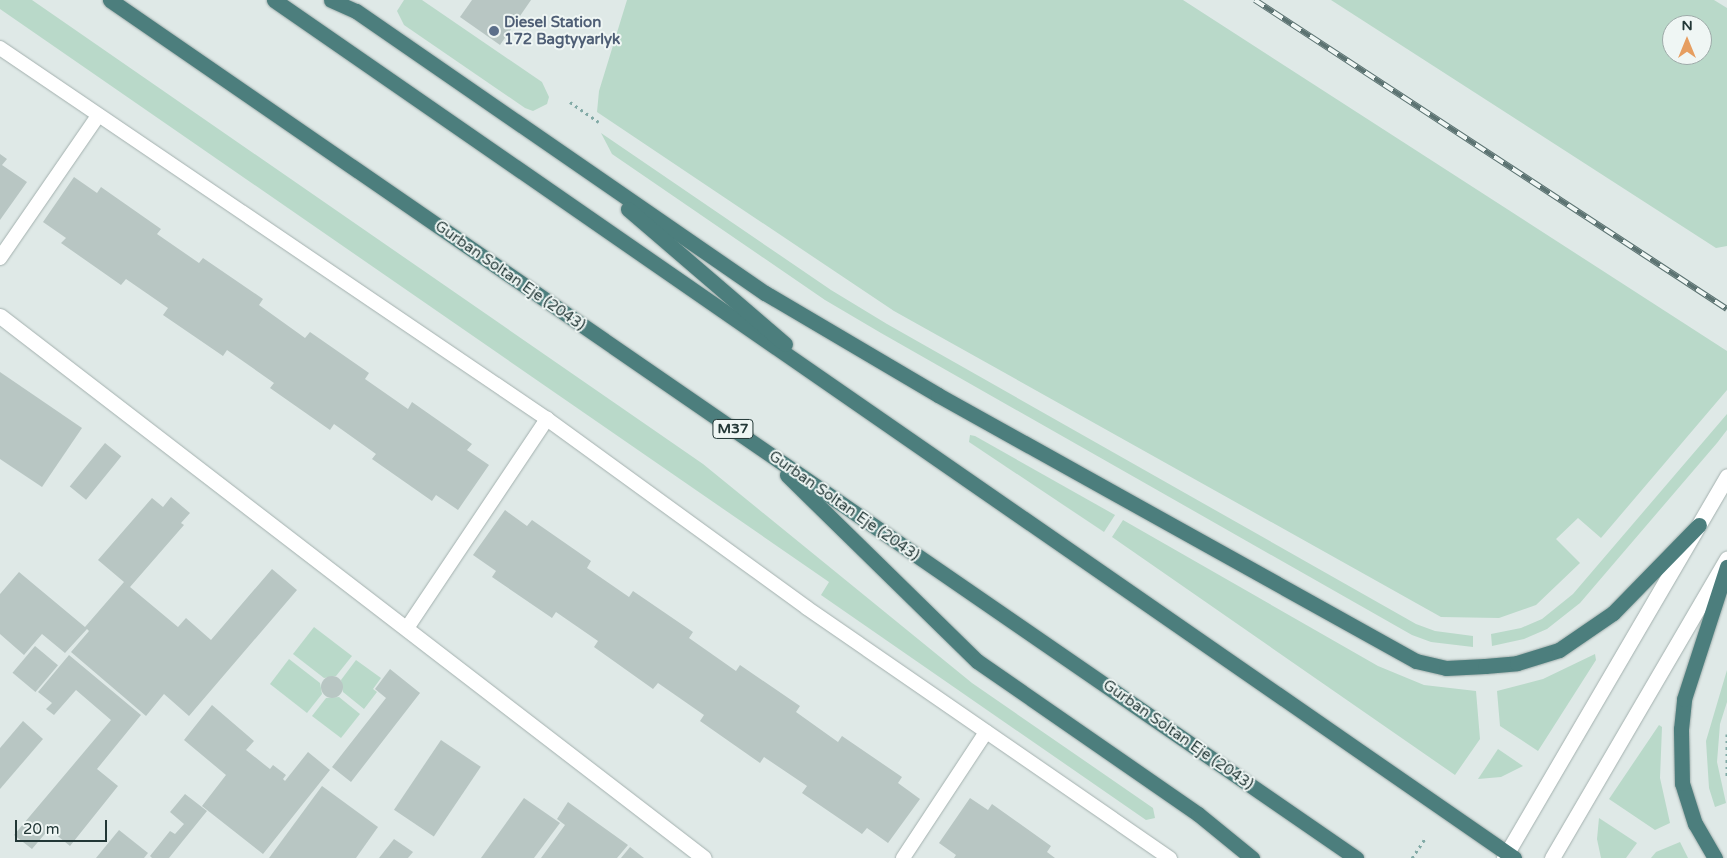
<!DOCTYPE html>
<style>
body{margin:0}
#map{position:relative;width:1727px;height:858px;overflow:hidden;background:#dfe9e7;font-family:"Varela Round",sans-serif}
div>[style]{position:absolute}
.green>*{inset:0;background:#b9d9c9}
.building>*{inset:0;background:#b8c6c3;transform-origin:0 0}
.round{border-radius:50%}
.path>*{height:3px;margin-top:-1.5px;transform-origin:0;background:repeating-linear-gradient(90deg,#82aaa6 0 2.5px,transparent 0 6.5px)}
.roads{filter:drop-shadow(0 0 1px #a3b0ae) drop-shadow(0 0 1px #a3b0ae)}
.service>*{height:14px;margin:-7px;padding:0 7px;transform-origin:7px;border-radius:7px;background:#fff}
.minor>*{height:15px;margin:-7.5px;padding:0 7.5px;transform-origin:7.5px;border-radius:7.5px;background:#fff}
.tertiary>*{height:15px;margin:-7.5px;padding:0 7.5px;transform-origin:7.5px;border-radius:7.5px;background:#fff}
.trunk>*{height:15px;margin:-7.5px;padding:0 7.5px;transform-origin:7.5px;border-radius:7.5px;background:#4c7e7d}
.rail>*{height:5.5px;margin-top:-2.75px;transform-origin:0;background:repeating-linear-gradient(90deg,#eff6f4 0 11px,#5c7372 0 22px);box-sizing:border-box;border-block:1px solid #5c7372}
.dots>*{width:14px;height:14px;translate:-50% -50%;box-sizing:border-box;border:2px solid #eff6f4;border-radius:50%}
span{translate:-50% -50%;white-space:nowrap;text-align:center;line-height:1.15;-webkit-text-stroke:4px #eff6f4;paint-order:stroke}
.shield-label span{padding:1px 4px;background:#eff6f4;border:1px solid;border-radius:4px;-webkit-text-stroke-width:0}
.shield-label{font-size:14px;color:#223736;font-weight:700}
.service-label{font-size:15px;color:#4e5e75;font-weight:700}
.left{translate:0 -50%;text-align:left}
.street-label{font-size:15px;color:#223736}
.north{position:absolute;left:1662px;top:15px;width:50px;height:50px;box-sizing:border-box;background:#eff6f4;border:1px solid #9daaa8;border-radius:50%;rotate:0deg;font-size:14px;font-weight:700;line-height:20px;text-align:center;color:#223736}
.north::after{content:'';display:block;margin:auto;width:18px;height:22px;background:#e69e60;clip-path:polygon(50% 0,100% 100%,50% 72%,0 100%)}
.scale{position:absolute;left:15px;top:820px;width:92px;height:22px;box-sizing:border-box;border:2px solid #223736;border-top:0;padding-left:6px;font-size:15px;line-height:18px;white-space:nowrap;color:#223736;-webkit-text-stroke:4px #eff6f4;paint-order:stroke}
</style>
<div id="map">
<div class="green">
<i style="clip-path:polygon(0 0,32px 0,703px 464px,972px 683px,1153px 808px,1155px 818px,1146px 820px,821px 595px,829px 582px,0 9px)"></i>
<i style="clip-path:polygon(404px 0,422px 0,542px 82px,549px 97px,547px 104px,533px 111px,525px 108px,404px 25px,397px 11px)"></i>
<i style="clip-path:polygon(627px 0,1183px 0,1727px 351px,1727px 390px,1601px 538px,1578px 518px,1556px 539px,1580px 563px,1536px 605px,1499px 618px,1441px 617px,894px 311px,597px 112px,599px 91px)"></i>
<i style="clip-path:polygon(evenodd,1331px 0,1714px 0,1727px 8px,1727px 246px,1716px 248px,1331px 0,1672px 25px,1702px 25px,1702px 55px,1672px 55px,1672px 25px)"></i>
<i style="clip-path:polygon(601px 133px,831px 290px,887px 324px,1416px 624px,1435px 631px,1473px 636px,1473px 647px,1431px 642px,1412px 635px,881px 333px,825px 300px,612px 154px)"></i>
<i style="clip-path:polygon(1727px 414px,1727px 430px,1717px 443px,1580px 603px,1547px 629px,1524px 639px,1492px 646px,1491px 634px,1521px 628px,1542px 619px,1573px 594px)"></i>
<i style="clip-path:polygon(970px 435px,975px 436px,1115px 515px,1104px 532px,969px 442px)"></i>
<i style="clip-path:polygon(1123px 520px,1378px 666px,1424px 685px,1476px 691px,1480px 739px,1455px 775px,1112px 537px)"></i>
<i style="clip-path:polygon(314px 627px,352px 656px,336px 676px,324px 678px,293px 654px)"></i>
<i style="clip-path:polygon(1595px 654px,1596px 660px,1538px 751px,1500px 726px,1497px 691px,1543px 679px)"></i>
<i style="clip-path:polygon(289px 659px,320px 683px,322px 694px,307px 713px,270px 684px)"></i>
<i style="clip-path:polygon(356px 660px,381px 678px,373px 689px,377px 692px,364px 709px,343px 692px,341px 680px)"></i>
<i style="clip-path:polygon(1727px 670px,1727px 702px,1720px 724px,1717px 762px,1726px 803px,1715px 807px,1709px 788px,1706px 741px)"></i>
<i style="clip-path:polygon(339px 697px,360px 714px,341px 738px,312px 716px,326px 698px)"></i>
<i style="clip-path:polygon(1659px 725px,1662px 727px,1660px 778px,1670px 823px,1655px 830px,1609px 799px)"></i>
<i style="clip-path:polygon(1498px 749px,1523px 766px,1501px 777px,1478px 779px)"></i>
<i style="clip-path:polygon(1599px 818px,1637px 843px,1626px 858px,1601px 858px,1597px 839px)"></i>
<i style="clip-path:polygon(1680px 842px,1688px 858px,1651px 858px,1656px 852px)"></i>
</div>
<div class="building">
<i style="clip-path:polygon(472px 0,531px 0,500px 45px,460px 17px)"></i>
<i style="clip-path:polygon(0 154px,7px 159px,2px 165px,27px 182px,0 220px)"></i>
<i style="clip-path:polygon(74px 177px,97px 193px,101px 187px,161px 229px,157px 234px,199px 263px,203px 258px,263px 299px,259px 305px,305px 338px,310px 332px,369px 373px,365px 379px,408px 409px,412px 402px,472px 444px,467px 450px,489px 465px,458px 510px,436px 495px,432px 501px,372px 459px,376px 454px,334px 424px,330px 430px,270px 388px,274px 383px,227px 350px,223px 356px,163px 315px,168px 308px,126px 279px,121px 285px,61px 243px,66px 238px,43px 222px)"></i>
<i style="clip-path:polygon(0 372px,82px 428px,42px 487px,0 459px)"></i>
<i style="left:105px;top:443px;width:21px;height:56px;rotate:39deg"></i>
<i style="clip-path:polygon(171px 497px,190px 513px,181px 523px,184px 525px,130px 587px,178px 627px,186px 618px,211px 640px,272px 569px,297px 590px,189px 716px,164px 694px,146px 716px,71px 652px,89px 631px,87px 629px,65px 653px,42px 634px,24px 655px,0 634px,0 594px,19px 572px,85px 627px,124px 582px,98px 560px,152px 498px,163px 507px)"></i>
<i style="clip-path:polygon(505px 510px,527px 526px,532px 520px,591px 561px,587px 568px,629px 597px,633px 591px,693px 632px,689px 638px,736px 671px,740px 665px,800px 706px,796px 712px,838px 742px,842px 736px,902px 777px,898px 783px,920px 799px,888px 843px,867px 828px,862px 834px,802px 793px,807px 786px,764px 757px,760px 763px,700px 721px,704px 715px,658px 683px,653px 689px,594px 647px,598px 641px,556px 612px,552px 618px,492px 577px,496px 571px,473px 555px)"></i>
<i style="left:35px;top:646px;width:30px;height:35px;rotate:40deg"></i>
<i style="clip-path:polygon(69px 655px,141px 715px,97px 769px,118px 786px,70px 846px,49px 829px,32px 849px,14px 835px,111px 720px,76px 690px,54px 715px,46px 709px,52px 703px,38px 692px)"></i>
<i style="clip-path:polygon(390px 669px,420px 693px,351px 782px,332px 767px,386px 698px,375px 689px)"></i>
<i class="round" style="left:321px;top:676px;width:22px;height:22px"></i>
<i style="clip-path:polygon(212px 705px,254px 741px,246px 750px,270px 769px,273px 765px,286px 775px,283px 779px,285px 781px,308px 752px,330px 770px,263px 854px,202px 806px,226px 775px,184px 740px)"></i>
<i style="clip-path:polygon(23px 721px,43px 739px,0 789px,0 748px)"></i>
<i style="left:441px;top:740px;width:48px;height:84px;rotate:34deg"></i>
<i style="clip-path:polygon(322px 786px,378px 827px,356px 858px,269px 858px)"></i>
<i style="clip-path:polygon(185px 794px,207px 811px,169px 858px,152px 858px,150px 856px,170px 831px,175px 834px,184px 824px,170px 812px)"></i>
<i style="clip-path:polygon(524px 798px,560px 823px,534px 858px,481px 858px)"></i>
<i style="clip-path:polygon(970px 798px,988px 810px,992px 804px,1051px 846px,1047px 852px,1055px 858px,954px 858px,956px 855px,939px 843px)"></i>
<i style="clip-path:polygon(568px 802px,628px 845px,617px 858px,541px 858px,565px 825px,557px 819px)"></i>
<i style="clip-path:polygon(119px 830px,148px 853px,144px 858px,96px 858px)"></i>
<i style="clip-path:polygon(394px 839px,413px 852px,408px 858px,379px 858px)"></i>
<i style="clip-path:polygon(630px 847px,644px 858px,621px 858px)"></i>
</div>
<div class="path">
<i style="left:570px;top:102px;width:35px;rotate:35deg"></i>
<i style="left:1727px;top:734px;width:42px;rotate:90deg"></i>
<i style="left:1412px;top:858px;width:23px;rotate:-56deg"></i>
</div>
<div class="roads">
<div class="service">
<i style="left:0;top:48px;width:661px;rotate:34.15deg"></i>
<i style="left:547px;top:419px;width:321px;rotate:36deg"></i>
<i style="left:807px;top:608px;width:441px;rotate:34.6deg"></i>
<i style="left:0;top:258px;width:173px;rotate:-55.4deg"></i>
<i style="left:407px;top:628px;width:252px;rotate:-56.2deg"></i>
<i style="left:903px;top:858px;width:151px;rotate:-56.6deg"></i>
</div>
<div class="minor">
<i style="left:0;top:316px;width:888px;rotate:37.59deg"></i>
</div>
<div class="tertiary">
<i style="left:1504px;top:858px;width:442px;rotate:-59.7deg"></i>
<i style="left:1552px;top:858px;width:347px;rotate:-59.7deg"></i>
</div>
<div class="trunk">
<i style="left:110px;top:0;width:1513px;rotate:34.55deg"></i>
<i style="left:274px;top:0;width:1508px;rotate:34.68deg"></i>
<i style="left:331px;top:0;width:27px;rotate:24deg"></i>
<i style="left:356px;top:11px;width:497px;rotate:34.6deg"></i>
<i style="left:765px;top:293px;width:201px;rotate:30.5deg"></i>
<i style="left:938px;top:395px;width:547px;rotate:29.1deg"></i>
<i style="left:1416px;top:661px;width:31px;rotate:13deg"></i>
<i style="left:1446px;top:668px;width:39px;rotate:-3deg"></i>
<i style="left:1485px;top:666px;width:32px;rotate:-5deg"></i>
<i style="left:1517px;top:663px;width:44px;rotate:-17.2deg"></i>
<i style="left:1559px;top:650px;width:65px;rotate:-34.4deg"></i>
<i style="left:1613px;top:613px;width:123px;rotate:-45.7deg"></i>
<i style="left:628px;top:209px;width:207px;rotate:40.7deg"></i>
<i style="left:787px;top:475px;width:266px;rotate:44.4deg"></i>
<i style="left:977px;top:661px;width:269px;rotate:34.7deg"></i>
<i style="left:1198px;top:814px;width:70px;rotate:39.2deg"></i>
<i style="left:1715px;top:858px;width:39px;rotate:-120deg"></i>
<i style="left:1695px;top:824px;width:43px;rotate:-107.6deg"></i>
<i style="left:1682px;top:783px;width:54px;rotate:-91.1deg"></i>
<i style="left:1681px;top:729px;width:30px;rotate:-84deg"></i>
<i style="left:1684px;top:699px;width:139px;rotate:-72deg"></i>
</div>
</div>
<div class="rail">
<i style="left:1255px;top:0;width:564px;rotate:33.21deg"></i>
</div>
<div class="dots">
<i style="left:494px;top:31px;background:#5c6f8a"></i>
</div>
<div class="shield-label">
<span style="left:733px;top:429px">M37</span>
</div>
<div class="service-label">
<span class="left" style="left:504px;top:31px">Diesel Station<br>172 Bagtyyarlyk</span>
</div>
<div class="street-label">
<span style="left:510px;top:276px;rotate:35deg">Gurban Soltan Eje (2043)</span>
<span style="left:844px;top:506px;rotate:35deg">Gurban Soltan Eje (2043)</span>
<span style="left:1178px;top:735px;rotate:35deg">Gurban Soltan Eje (2043)</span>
</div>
<div class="north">N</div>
<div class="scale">20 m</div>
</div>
